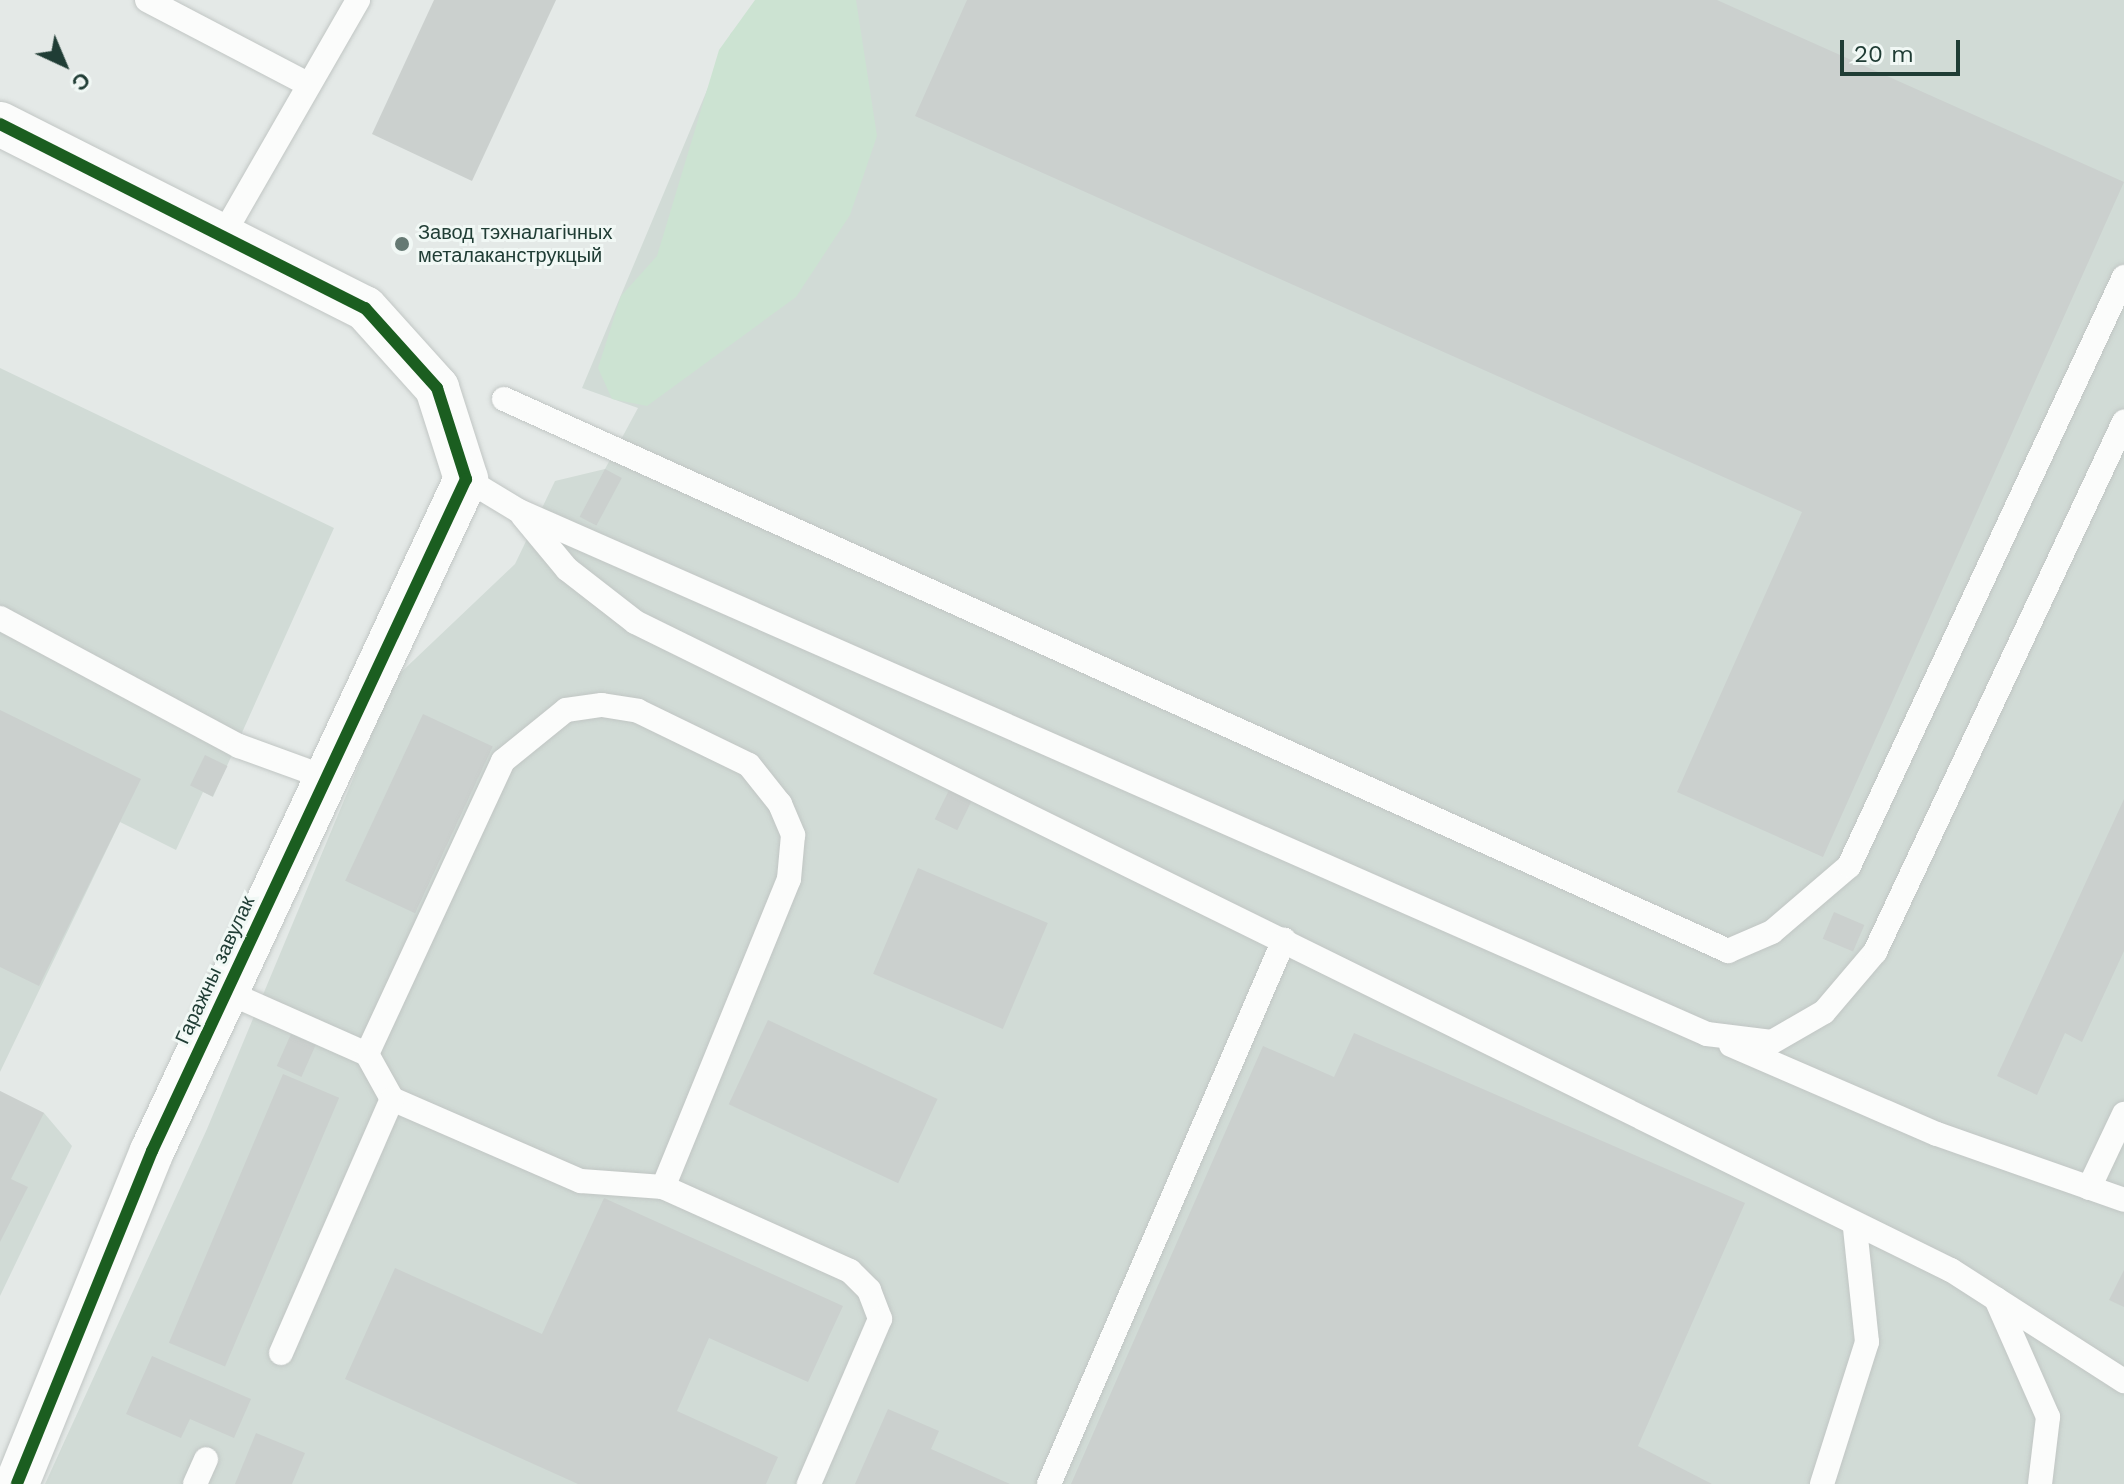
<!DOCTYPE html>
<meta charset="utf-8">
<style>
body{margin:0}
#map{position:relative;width:2124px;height:1484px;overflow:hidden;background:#e4e9e7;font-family:"Work Sans",sans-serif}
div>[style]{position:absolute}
.built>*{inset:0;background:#d1dbd6}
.green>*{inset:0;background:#cce3d2}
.building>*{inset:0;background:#cbd0ce;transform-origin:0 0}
.roads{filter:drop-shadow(0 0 2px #c1c6c4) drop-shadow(0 0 2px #c1c6c4)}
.service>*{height:24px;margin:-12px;padding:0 12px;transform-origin:12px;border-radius:12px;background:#fbfcfb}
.tertiary>*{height:44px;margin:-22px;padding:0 22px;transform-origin:22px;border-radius:22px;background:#fbfcfb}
.cycleway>*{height:12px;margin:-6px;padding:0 6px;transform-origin:6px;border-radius:6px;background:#1b5e20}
.dots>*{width:22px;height:22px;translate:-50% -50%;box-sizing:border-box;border:4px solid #f1f8f5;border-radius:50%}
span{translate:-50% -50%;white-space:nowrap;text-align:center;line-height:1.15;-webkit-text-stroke:6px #f1f8f5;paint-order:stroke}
.poi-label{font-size:20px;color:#203d35}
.left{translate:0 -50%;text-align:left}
.street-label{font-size:20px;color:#203d35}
.north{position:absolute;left:24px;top:24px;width:80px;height:80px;-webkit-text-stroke:6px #f1f8f5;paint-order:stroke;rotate:136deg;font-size:22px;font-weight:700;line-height:32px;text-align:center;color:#203d35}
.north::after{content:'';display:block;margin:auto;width:28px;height:36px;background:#203d35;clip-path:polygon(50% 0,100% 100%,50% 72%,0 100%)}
.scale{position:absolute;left:1840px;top:40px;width:120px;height:36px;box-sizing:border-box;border:4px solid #203d35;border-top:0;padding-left:10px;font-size:24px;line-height:28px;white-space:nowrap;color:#203d35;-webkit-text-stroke:6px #f1f8f5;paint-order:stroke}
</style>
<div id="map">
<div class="built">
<i style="clip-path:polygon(773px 0,2124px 0,2124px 1484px,45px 1484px,207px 1129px,395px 678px,515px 564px,555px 481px,605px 469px,638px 408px,582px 388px,731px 33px)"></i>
<i style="clip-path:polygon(0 368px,334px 528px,213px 797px,203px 792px,176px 850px,120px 822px,0 1072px)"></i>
<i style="clip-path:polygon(0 1091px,44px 1113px,72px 1146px,0 1296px)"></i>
</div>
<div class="green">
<i style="clip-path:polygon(755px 0,856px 0,877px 136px,850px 215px,796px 297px,647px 406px,612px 399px,598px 368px,621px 296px,657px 256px,719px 50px)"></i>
</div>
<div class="building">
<i style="clip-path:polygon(434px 0,556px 0,472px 181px,372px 134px)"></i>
<i style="clip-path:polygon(967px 0,1717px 0,2124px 182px,1823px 857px,1677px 792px,1802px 512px,915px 116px)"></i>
<i style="left:605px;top:469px;width:19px;height:54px;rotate:28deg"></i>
<i style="clip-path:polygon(0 710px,141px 779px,39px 986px,0 967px)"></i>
<i style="left:423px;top:714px;width:77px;height:184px;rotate:25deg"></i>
<i style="left:205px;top:755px;width:25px;height:34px;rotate:26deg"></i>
<i style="left:951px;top:786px;width:25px;height:37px;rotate:26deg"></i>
<i style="clip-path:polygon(2124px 799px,2124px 951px,2082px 1042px,2065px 1033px,2037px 1095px,1997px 1076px)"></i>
<i style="left:918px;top:868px;width:141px;height:115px;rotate:23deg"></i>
<i style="left:1834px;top:912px;width:33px;height:29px;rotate:23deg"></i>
<i style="left:768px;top:1020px;width:187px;height:93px;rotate:25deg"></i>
<i style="clip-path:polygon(1354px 1033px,1745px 1203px,1638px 1446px,1712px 1484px,1071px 1484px,1263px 1046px,1334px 1077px)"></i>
<i style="left:291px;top:1034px;width:27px;height:35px;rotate:24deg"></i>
<i style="left:283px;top:1074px;width:61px;height:292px;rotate:23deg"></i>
<i style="clip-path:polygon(0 1091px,44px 1113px,11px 1179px,28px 1187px,0 1242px)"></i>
<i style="clip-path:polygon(604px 1198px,843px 1306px,808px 1382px,709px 1338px,677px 1411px,778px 1457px,766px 1484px,578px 1484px,345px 1379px,395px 1268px,542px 1334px)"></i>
<i style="clip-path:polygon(2124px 1270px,2124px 1307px,2109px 1300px)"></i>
<i style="clip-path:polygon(152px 1356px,251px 1399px,234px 1438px,190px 1419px,181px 1438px,126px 1414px)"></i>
<i style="clip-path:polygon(888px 1409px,939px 1431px,931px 1449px,1010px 1484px,855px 1484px)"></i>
<i style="clip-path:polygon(256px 1433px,305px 1453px,292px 1484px,235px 1484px)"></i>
</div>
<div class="roads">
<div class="service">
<i style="left:147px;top:0;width:182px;rotate:27.6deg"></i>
<i style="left:223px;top:235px;width:271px;rotate:-60.1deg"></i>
<i style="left:504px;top:399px;width:1343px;rotate:24.27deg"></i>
<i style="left:1728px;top:951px;width:48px;rotate:-23.4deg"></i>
<i style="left:1772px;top:932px;width:101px;rotate:-40.6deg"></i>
<i style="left:1849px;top:866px;width:650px;rotate:-64.97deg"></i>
<i style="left:466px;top:479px;width:62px;rotate:31.1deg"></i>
<i style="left:519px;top:511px;width:1298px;rotate:23.76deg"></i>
<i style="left:1707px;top:1034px;width:65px;rotate:7deg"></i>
<i style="left:1772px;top:1042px;width:60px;rotate:-30deg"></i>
<i style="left:1824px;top:1012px;width:79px;rotate:-49.6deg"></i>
<i style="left:1875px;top:952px;width:586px;rotate:-64.84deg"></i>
<i style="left:523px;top:516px;width:69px;rotate:50.3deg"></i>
<i style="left:567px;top:569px;width:86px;rotate:37.9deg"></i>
<i style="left:635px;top:622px;width:1467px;rotate:26.22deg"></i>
<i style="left:1951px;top:1270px;width:206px;rotate:32.7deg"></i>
<i style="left:0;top:618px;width:271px;rotate:28.2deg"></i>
<i style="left:239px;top:746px;width:94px;rotate:20deg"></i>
<i style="left:227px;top:992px;width:153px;rotate:23.9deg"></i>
<i style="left:367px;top:1054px;width:323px;rotate:-65.1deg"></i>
<i style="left:503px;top:761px;width:81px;rotate:-39deg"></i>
<i style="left:566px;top:710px;width:36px;rotate:-8deg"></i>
<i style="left:602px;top:705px;width:36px;rotate:9deg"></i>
<i style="left:638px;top:711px;width:123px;rotate:25.9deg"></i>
<i style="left:749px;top:765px;width:50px;rotate:51.5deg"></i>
<i style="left:780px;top:804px;width:34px;rotate:67deg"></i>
<i style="left:793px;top:835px;width:44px;rotate:95.2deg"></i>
<i style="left:789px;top:879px;width:333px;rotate:112.2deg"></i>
<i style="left:663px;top:1187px;width:205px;rotate:24.2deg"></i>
<i style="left:850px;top:1271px;width:27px;rotate:45deg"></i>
<i style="left:869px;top:1290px;width:31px;rotate:69deg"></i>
<i style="left:880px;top:1319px;width:180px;rotate:113.3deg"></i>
<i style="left:1731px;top:1045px;width:224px;rotate:23.4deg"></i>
<i style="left:1937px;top:1134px;width:198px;rotate:19.4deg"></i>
<i style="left:367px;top:1054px;width:51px;rotate:60.9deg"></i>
<i style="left:392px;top:1099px;width:206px;rotate:23.5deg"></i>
<i style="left:581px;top:1181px;width:82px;rotate:4.2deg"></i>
<i style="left:2089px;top:1188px;width:82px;rotate:-64.7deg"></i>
<i style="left:1996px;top:1299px;width:129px;rotate:66.2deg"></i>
<i style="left:2048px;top:1417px;width:67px;rotate:96.8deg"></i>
<i style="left:281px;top:1353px;width:277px;rotate:-66.4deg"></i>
<i style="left:195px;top:1484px;width:27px;rotate:-66deg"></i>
<i style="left:1049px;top:1484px;width:593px;rotate:-66.64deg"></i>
<i style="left:1822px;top:1484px;width:149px;rotate:-72.4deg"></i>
<i style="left:1867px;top:1342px;width:116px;rotate:-96deg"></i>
</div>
<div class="tertiary">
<i style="left:0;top:124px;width:409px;rotate:26.8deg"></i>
<i style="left:365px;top:308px;width:108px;rotate:48deg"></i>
<i style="left:437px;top:388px;width:96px;rotate:72.3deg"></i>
<i style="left:466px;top:479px;width:742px;rotate:115.04deg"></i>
<i style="left:152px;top:1151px;width:359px;rotate:112.1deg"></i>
</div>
</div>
<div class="cycleway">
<i style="left:0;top:124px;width:409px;rotate:26.8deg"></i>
<i style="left:365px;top:308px;width:108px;rotate:48deg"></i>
<i style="left:437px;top:388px;width:96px;rotate:72.3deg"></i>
<i style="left:466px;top:479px;width:742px;rotate:115.04deg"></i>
<i style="left:152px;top:1151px;width:359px;rotate:112.1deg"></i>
</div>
<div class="dots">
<i style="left:402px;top:244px;background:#657973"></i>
</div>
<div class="poi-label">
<span class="left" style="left:418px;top:244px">Завод тэхналагічных<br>металаканструкцый</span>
</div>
<div class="street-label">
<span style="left:215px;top:970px;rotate:-65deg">Гаражны завулак</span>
</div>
<div class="north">С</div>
<div class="scale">20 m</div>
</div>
